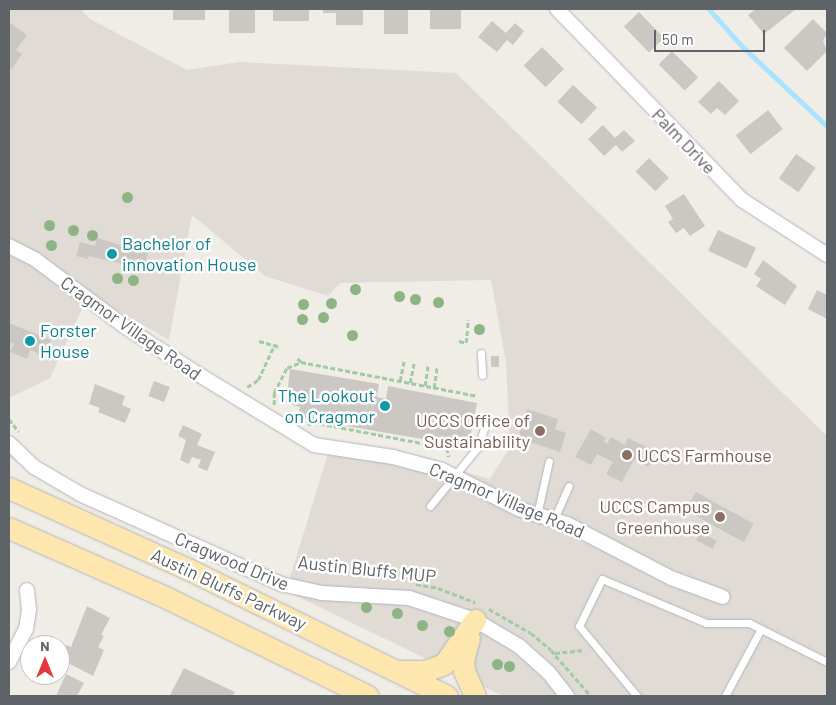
<!DOCTYPE html>
<style>
body{margin:0}
#map{position:relative;width:836px;height:705px;overflow:hidden;background:#f0ede7;font-family:Barlow,sans-serif}
div>[style]{position:absolute}
.education>*{inset:0;background:#e0dcd5}
.stream>*{height:4.5px;margin:-2.25px;padding:0 2.25px;transform-origin:2.25px;border-radius:2.25px;background:#aae3fe}
.building>*{inset:0;background:#cbc8c3;transform-origin:0 0}
.path>*{height:2.5px;margin-top:-1.25px;transform-origin:0;background:repeating-linear-gradient(90deg,#9fcba5 0 5px,transparent 0 7.5px)}
.roads{filter:drop-shadow(0 0 1px #b2b5b9) drop-shadow(0 0 1px #b2b5b9)}
.service>*{height:7px;margin:-3.5px;padding:0 3.5px;transform-origin:3.5px;border-radius:3.5px;background:#fff}
.minor>*{height:14px;margin:-7px;padding:0 7px;transform-origin:7px;border-radius:7px;background:#fff}
.primary>*{height:21px;margin:-10.5px;padding:0 10.5px;transform-origin:10.5px;border-radius:10.5px;background:#fee7af}
.trees>*{width:11px;height:11px;margin:-5.5px;border-radius:50%;background:#8eb486}
.dots>*{width:14px;height:14px;translate:-50% -50%;box-sizing:border-box;border:2px solid #fff;border-radius:50%}
span{translate:-50% -50%;white-space:nowrap;text-align:center;line-height:1.15;-webkit-text-stroke:5px #fff;paint-order:stroke}
.street-label{font-size:18px;color:#5e6367}
.culture-label{font-size:18px;color:#0d838f}
.left{translate:0 -50%;text-align:left}
.right{translate:-100% -50%;text-align:right}
.education-label{font-size:18px;color:#785e54}
.frame{position:absolute;inset:0;border:10px solid #5e6367;pointer-events:none}
.north{position:absolute;left:20px;top:635px;width:50px;height:50px;box-sizing:border-box;background:#fff;border:1px solid #bfc1c2;border-radius:50%;rotate:0deg;font-size:14px;font-weight:700;line-height:20px;text-align:center;color:#5e6367}
.north::after{content:'';display:block;margin:auto;width:18px;height:22px;background:#e7363e;clip-path:polygon(50% 0,100% 100%,50% 72%,0 100%)}
.scale{position:absolute;left:654px;top:30px;width:111px;height:22px;box-sizing:border-box;border:2px solid #5e6367;border-top:0;padding-left:6px;font-size:15px;line-height:18px;white-space:nowrap;color:#5e6367;-webkit-text-stroke:4px #fff;paint-order:stroke}
</style>
<div id="map">
<div class="education">
<i style="clip-path:polygon(9px 9px,81px 9px,90px 19px,187px 70px,239px 62px,456px 73px,827px 436px,827px 696px,503px 696px,9px 457px,9px 454px,287px 587px,330px 447px,405px 455px,490px 479px,510px 447px,506px 363px,491px 280px,340px 283px,328px 296px,265px 276px,192px 215px,169px 340px,89px 294px,50px 378px,9px 398px)"></i>
</div>
<div class="stream">
<i style="left:709px;top:9px;width:51px;rotate:48.2deg"></i>
<i style="left:743px;top:47px;width:115px;rotate:43.2deg"></i>
</div>
<div class="building">
<i style="left:173px;top:9px;width:32px;height:11px"></i>
<i style="left:229px;top:9px;width:26px;height:24px"></i>
<i style="left:273px;top:9px;width:36px;height:12px"></i>
<i style="clip-path:polygon(323px 9px,363px 9px,363px 25px,336px 25px,336px 13px,323px 13px)"></i>
<i style="left:384px;top:9px;width:24px;height:25px"></i>
<i style="left:430px;top:9px;width:31px;height:20px"></i>
<i style="clip-path:polygon(756px 9px,796px 9px,764px 34px,748px 15px)"></i>
<i style="left:639px;top:12px;width:36px;height:21px;rotate:46deg"></i>
<i style="clip-path:polygon(813px 19px,827px 33px,823px 41px,827px 51px,807px 71px,784px 48px)"></i>
<i style="clip-path:polygon(492px 21px,506px 33px,515px 23px,524px 31px,513px 45px,507px 40px,497px 52px,478px 37px)"></i>
<i style="clip-path:polygon(9px 22px,27px 35px,16px 50px,22px 54px,12px 69px,9px 66px)"></i>
<i style="left:542px;top:47px;width:31px;height:26px;rotate:45deg"></i>
<i style="left:672px;top:51px;width:37px;height:19px;rotate:45deg"></i>
<i style="clip-path:polygon(719px 81px,739px 101px,725px 115px,717px 108px,711px 114px,698px 102px)"></i>
<i style="left:573px;top:85px;width:33px;height:23px;rotate:43deg"></i>
<i style="left:768px;top:110px;width:24px;height:41px;rotate:52deg"></i>
<i style="clip-path:polygon(603px 125px,615px 138px,624px 130px,635px 141px,622px 152px,616px 145px,604px 156px,588px 139px)"></i>
<i style="left:796px;top:154px;width:24px;height:30px;rotate:35deg"></i>
<i style="left:649px;top:158px;width:28px;height:19px;rotate:45deg"></i>
<i style="clip-path:polygon(684px 194px,705px 226px,690px 236px,684px 228px,676px 233px,668px 222px,673px 219px,665px 206px)"></i>
<i style="left:718px;top:230px;width:42px;height:23px;rotate:25deg"></i>
<i style="clip-path:polygon(97px 238px,148px 253px,144px 269px,89px 256px,88px 259px,76px 256px,80px 242px,95px 246px)"></i>
<i style="left:142px;top:239px;width:6px;height:8px;rotate:18deg"></i>
<i style="clip-path:polygon(763px 260px,797px 286px,785px 305px,756px 286px,761px 279px,754px 274px)"></i>
<i style="clip-path:polygon(817px 290px,827px 295px,827px 319px,808px 309px)"></i>
<i style="clip-path:polygon(9px 323px,51px 340px,44px 356px,30px 350px,27px 359px,10px 352px,14px 344px,9px 342px)"></i>
<i style="left:491px;top:356px;width:8px;height:11px"></i>
<i style="clip-path:polygon(290px 369px,379px 384px,377px 397px,386px 399px,388px 386px,477px 403px,471px 433px,469px 439px,460px 437px,458px 445px,305px 419px,298px 416px,300px 407px,286px 403px)"></i>
<i style="left:154px;top:381px;width:17px;height:16px;rotate:21deg"></i>
<i style="clip-path:polygon(95px 384px,125px 396px,122px 405px,131px 409px,125px 423px,98px 412px,100px 408px,89px 404px)"></i>
<i style="clip-path:polygon(527px 409px,558px 419px,555px 429px,566px 433px,560px 452px,518px 438px)"></i>
<i style="clip-path:polygon(183px 425px,202px 434px,197px 445px,215px 452px,207px 471px,198px 467px,201px 460px,192px 457px,189px 464px,180px 460px,186px 440px,178px 436px)"></i>
<i style="clip-path:polygon(591px 429px,606px 438px,604px 442px,607px 444px,611px 437px,625px 445px,628px 438px,657px 452px,648px 467px,634px 460px,622px 482px,606px 474px,613px 462px,597px 454px,591px 465px,575px 457px)"></i>
<i style="left:696px;top:492px;width:66px;height:21px;rotate:29deg"></i>
<i style="left:700px;top:532px;width:19px;height:9px;rotate:28deg"></i>
<i style="clip-path:polygon(87px 606px,110px 618px,101px 635px,104px 636px,98px 647px,104px 650px,93px 676px,60px 659px,66px 645px,71px 647px)"></i>
<i style="clip-path:polygon(184px 668px,235px 692px,233px 696px,170px 695px)"></i>
<i style="clip-path:polygon(66px 674px,84px 683px,77px 696px,56px 696px)"></i>
</div>
<div class="path">
<i style="left:259px;top:341px;width:22px;rotate:16deg"></i>
<i style="left:459px;top:341px;width:7px;rotate:16deg"></i>
<i style="left:466px;top:343px;width:23px;rotate:-85deg"></i>
<i style="left:301px;top:362px;width:179px;rotate:10.9deg"></i>
<i style="left:400px;top:381px;width:21px;rotate:-79deg"></i>
<i style="left:410px;top:383px;width:21px;rotate:-79deg"></i>
<i style="left:425px;top:386px;width:21px;rotate:-82deg"></i>
<i style="left:247px;top:387px;width:13px;rotate:-32deg"></i>
<i style="left:258px;top:380px;width:40px;rotate:-65deg"></i>
<i style="left:434px;top:388px;width:22px;rotate:-82deg"></i>
<i style="left:274px;top:405px;width:12px;rotate:-90deg"></i>
<i style="left:274px;top:393px;width:28px;rotate:-63deg"></i>
<i style="left:287px;top:368px;width:15px;rotate:-23deg"></i>
<i style="left:301px;top:362px;width:6px;rotate:-141deg"></i>
<i style="left:9px;top:419px;width:16px;rotate:52deg"></i>
<i style="left:308px;top:425px;width:5px;rotate:-37deg"></i>
<i style="left:312px;top:422px;width:137px;rotate:10.9deg"></i>
<i style="left:447px;top:448px;width:9px;rotate:77deg"></i>
<i style="left:416px;top:584px;width:22px;rotate:10deg"></i>
<i style="left:438px;top:588px;width:40px;rotate:21deg"></i>
<i style="left:489px;top:609px;width:48px;rotate:29.7deg"></i>
<i style="left:531px;top:633px;width:26px;rotate:40deg"></i>
<i style="left:551px;top:650px;width:61px;rotate:49deg"></i>
<i style="left:555px;top:653px;width:29px;rotate:-6deg"></i>
</div>
<div class="roads">
<div class="service">
<i style="left:481px;top:353px;width:22px;rotate:87deg"></i>
<i style="left:430px;top:506px;width:75px;rotate:-51deg"></i>
<i style="left:477px;top:448px;width:20px;rotate:-70deg"></i>
<i style="left:537px;top:515px;width:55px;rotate:-77.5deg"></i>
<i style="left:554px;top:519px;width:36px;rotate:-66deg"></i>
<i style="left:637px;top:696px;width:91px;rotate:-129.6deg"></i>
<i style="left:579px;top:626px;width:52px;rotate:-63.9deg"></i>
<i style="left:602px;top:579px;width:113px;rotate:22.9deg"></i>
<i style="left:706px;top:623px;width:43px"></i>
<i style="left:749px;top:623px;width:87px;rotate:26.6deg"></i>
<i style="left:725px;top:696px;width:76px;rotate:-61.8deg"></i>
</div>
<div class="minor">
<i style="left:557px;top:9px;width:266px;rotate:45.9deg"></i>
<i style="left:742px;top:200px;width:101px;rotate:32.9deg"></i>
<i style="left:9px;top:246px;width:30px;rotate:27deg"></i>
<i style="left:36px;top:260px;width:114px;rotate:36.8deg"></i>
<i style="left:127px;top:328px;width:79px;rotate:33.1deg"></i>
<i style="left:193px;top:371px;width:142px;rotate:31.4deg"></i>
<i style="left:314px;top:445px;width:80px;rotate:8.6deg"></i>
<i style="left:393px;top:457px;width:51px;rotate:14.9deg"></i>
<i style="left:442px;top:470px;width:86px;rotate:26.9deg"></i>
<i style="left:519px;top:509px;width:50px;rotate:17.4deg"></i>
<i style="left:567px;top:524px;width:117px;rotate:27.4deg"></i>
<i style="left:671px;top:578px;width:55px;rotate:20.1deg"></i>
<i style="left:9px;top:443px;width:35px;rotate:44deg"></i>
<i style="left:34px;top:467px;width:53px;rotate:30.4deg"></i>
<i style="left:80px;top:494px;width:220px;rotate:24.1deg"></i>
<i style="left:281px;top:584px;width:42px;rotate:12.4deg"></i>
<i style="left:322px;top:593px;width:87px;rotate:3.3deg"></i>
<i style="left:409px;top:598px;width:70px;rotate:18.4deg"></i>
<i style="left:475px;top:620px;width:51px;rotate:30.6deg"></i>
<i style="left:519px;top:646px;width:40px;rotate:42deg"></i>
<i style="left:549px;top:673px;width:29px;rotate:52deg"></i>
<i style="left:9px;top:662px;width:37px;rotate:-63deg"></i>
<i style="left:26px;top:629px;width:19px;rotate:-81deg"></i>
<i style="left:29px;top:610px;width:20px;rotate:-96deg"></i>
</div>
<div class="primary">
<i style="left:9px;top:488px;width:199px;rotate:24.4deg"></i>
<i style="left:190px;top:570px;width:286px;rotate:26.1deg"></i>
<i style="left:9px;top:528px;width:168px;rotate:23.8deg"></i>
<i style="left:163px;top:596px;width:228px;rotate:26deg"></i>
<i style="left:469px;top:638px;width:23px;rotate:105deg"></i>
<i style="left:463px;top:660px;width:11px;rotate:85deg"></i>
<i style="left:464px;top:671px;width:27px;rotate:66deg"></i>
<i style="left:400px;top:671px;width:25px"></i>
<i style="left:425px;top:671px;width:20px;rotate:-20deg"></i>
<i style="left:444px;top:664px;width:54px;rotate:-54.8deg"></i>
</div>
</div>
<div class="trees">
<i style="left:127px;top:197px"></i>
<i style="left:49px;top:225px"></i>
<i style="left:73px;top:230px"></i>
<i style="left:92px;top:235px"></i>
<i style="left:51px;top:245px"></i>
<i style="left:117px;top:278px"></i>
<i style="left:133px;top:280px"></i>
<i style="left:355px;top:289px"></i>
<i style="left:399px;top:296px"></i>
<i style="left:415px;top:299px"></i>
<i style="left:438px;top:302px"></i>
<i style="left:331px;top:303px"></i>
<i style="left:303px;top:304px"></i>
<i style="left:323px;top:317px"></i>
<i style="left:302px;top:319px"></i>
<i style="left:479px;top:329px"></i>
<i style="left:352px;top:335px"></i>
<i style="left:366px;top:607px"></i>
<i style="left:397px;top:613px"></i>
<i style="left:422px;top:625px"></i>
<i style="left:449px;top:631px"></i>
<i style="left:497px;top:664px"></i>
<i style="left:509px;top:666px"></i>
</div>
<div class="dots">
<i style="left:112px;top:254px;background:#0f9aa8"></i>
<i style="left:30px;top:341px;background:#0f9aa8"></i>
<i style="left:385px;top:406px;background:#0f9aa8"></i>
<i style="left:540px;top:431px;background:#8d6e63"></i>
<i style="left:627px;top:455px;background:#8d6e63"></i>
<i style="left:720px;top:517px;background:#8d6e63"></i>
</div>
<div class="street-label">
<span style="left:684px;top:141px;rotate:46deg">Palm Drive</span>
<span style="left:131px;top:328px;rotate:35deg">Cragmor Village Road</span>
<span style="left:507px;top:500px;rotate:23deg">Cragmor Village Road</span>
<span style="left:232px;top:561px;rotate:23deg">Cragwood Drive</span>
<span style="left:367px;top:569px;rotate:6deg">Austin Bluffs MUP</span>
<span style="left:229px;top:589px;rotate:25deg">Austin Bluffs Parkway</span>
</div>
<div class="culture-label">
<span class="left" style="left:122px;top:254px">Bachelor of<br>innovation House</span>
<span class="left" style="left:40px;top:341px">Forster<br>House</span>
<span class="right" style="left:375px;top:406px">The Lookout<br>on Cragmor</span>
</div>
<div class="education-label">
<span class="right" style="left:530px;top:431px">UCCS Office of<br>Sustainability</span>
<span class="left" style="left:637px;top:455px">UCCS Farmhouse</span>
<span class="right" style="left:710px;top:517px">UCCS Campus<br>Greenhouse</span>
</div>
<div class="frame"></div>
<div class="north">N</div>
<div class="scale">50 m</div>
</div>
